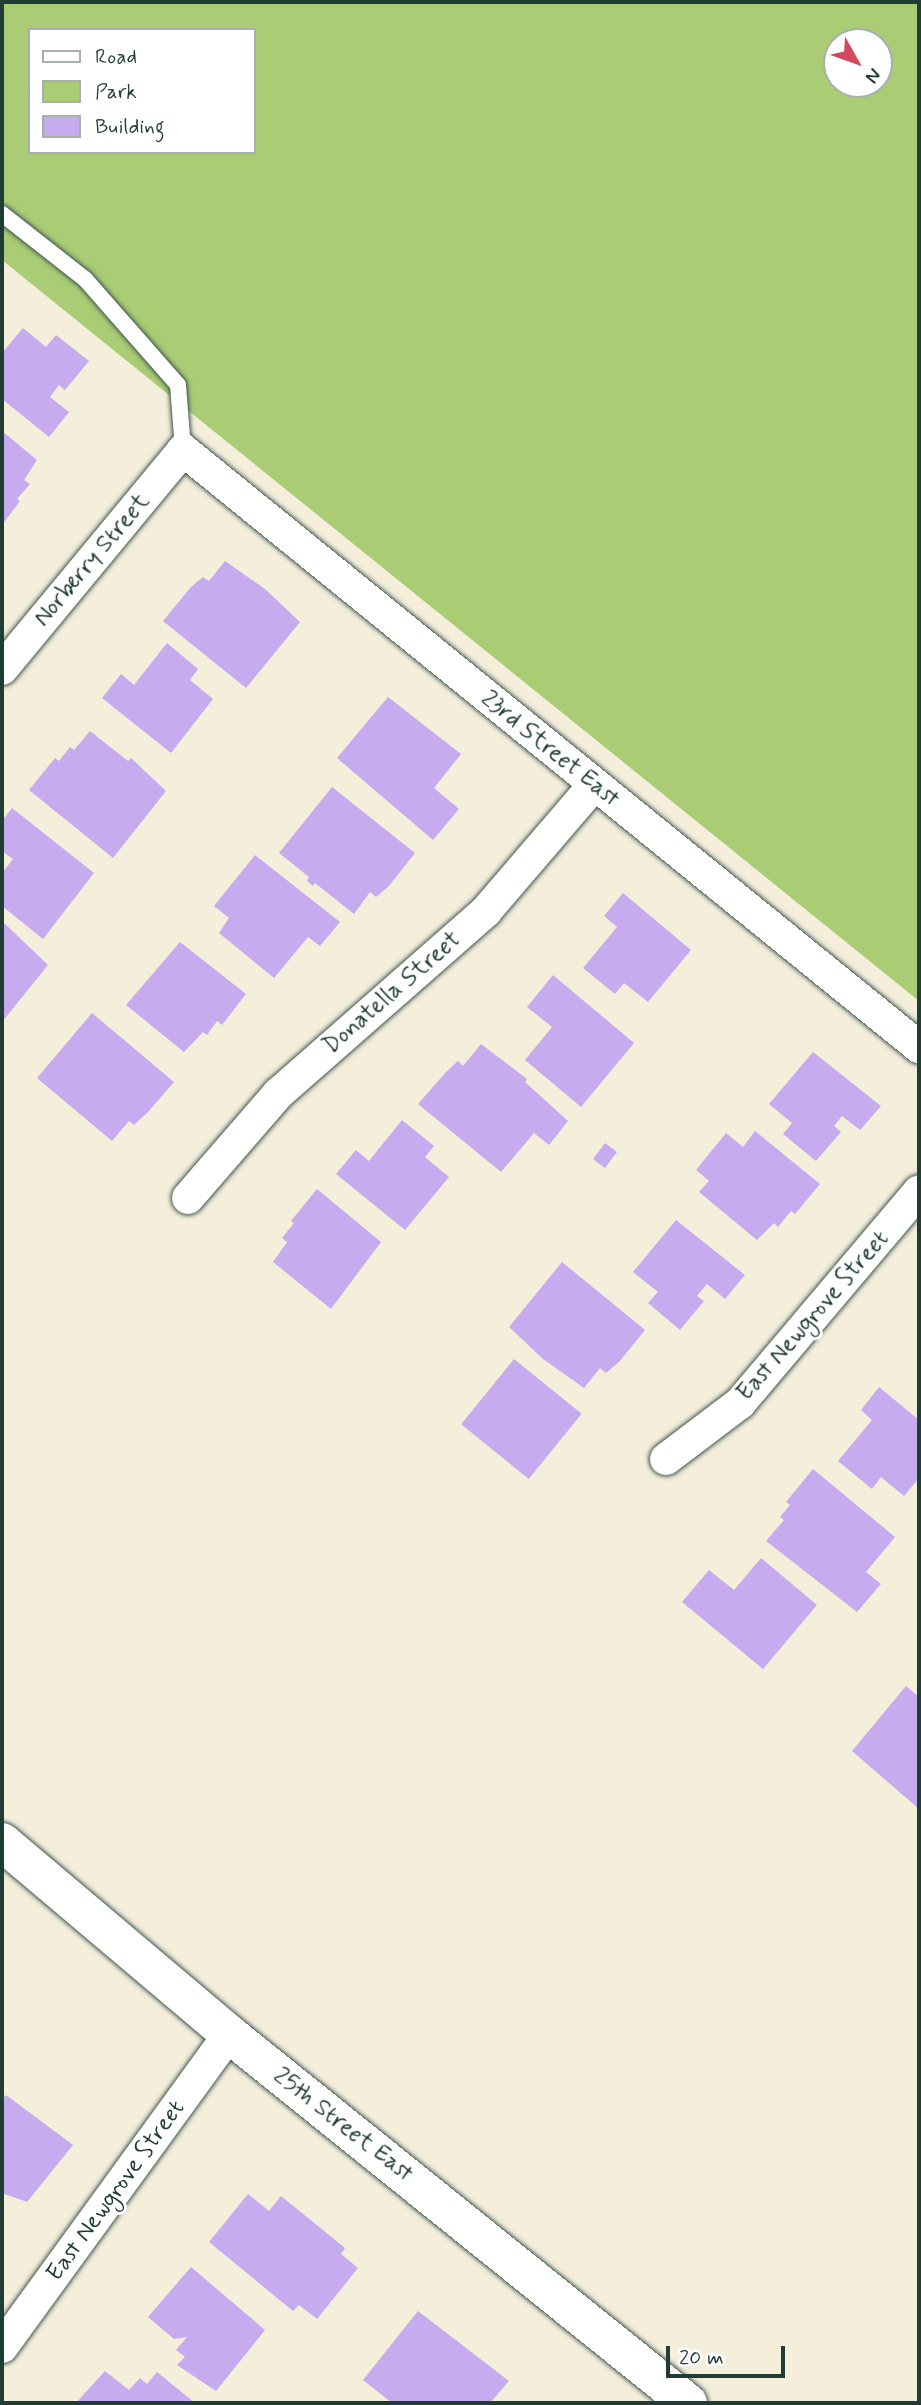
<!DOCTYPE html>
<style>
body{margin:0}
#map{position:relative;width:921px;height:2405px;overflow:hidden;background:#f4eedb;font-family:Mynerve,sans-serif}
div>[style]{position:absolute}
.green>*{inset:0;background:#a9cc75}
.building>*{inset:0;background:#c7abef;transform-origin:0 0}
.roads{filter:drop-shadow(0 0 2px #3f584d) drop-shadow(0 0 2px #3f584d)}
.service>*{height:16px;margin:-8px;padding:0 8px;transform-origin:8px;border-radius:8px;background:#fff}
.minor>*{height:32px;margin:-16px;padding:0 16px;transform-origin:16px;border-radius:16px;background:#fff}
.tertiary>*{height:38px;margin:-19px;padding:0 19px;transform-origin:19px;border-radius:19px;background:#fff}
span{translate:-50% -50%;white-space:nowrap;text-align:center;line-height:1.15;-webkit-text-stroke:6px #fff;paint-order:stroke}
.street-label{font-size:24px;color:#1f3d34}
.frame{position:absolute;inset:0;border:4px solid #1f3d34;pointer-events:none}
.legend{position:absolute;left:28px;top:28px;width:228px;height:126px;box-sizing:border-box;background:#fff;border:2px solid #a5b1ae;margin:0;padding:9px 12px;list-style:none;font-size:21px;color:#1f3d34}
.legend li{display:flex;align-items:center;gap:14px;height:35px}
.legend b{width:35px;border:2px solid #a5b1ae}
.north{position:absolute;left:823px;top:28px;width:70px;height:70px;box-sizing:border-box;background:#fff;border:2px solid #a5b1ae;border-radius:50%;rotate:130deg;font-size:19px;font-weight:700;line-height:28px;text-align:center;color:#1f3d34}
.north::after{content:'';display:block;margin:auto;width:24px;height:32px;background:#d1495b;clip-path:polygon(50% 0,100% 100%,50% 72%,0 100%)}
.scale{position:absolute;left:666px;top:2346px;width:119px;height:32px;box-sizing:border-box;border:4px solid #1f3d34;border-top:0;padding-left:9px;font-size:21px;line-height:24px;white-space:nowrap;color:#1f3d34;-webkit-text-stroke:5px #fff;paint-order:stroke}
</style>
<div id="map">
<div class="green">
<i style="clip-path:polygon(evenodd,2px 2px,919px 2px,919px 1001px,2px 260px,2px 2px,30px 30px,254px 30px,254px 152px,30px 152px,30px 30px,2px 2px,837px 42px,879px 42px,879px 84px,837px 84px,837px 42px)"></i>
</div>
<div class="building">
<i style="clip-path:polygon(23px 328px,46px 347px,56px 335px,89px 361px,65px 390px,59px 385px,50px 397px,69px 412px,49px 437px,2px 399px,2px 353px)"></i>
<i style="clip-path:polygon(2px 431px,37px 460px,24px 480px,30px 484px,17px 499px,20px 501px,2px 525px)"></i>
<i style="clip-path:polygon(225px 561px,265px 589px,300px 622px,246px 688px,163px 621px,191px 587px,203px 577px,209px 581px)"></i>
<i style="clip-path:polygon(167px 643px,198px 669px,190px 680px,213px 699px,171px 753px,102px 698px,121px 674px,134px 685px)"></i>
<i style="clip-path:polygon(388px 697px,461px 754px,434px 788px,459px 809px,433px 840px,337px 758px)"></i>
<i style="clip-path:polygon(90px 731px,128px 761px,131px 758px,166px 791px,113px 858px,29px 790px,55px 758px,59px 761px,70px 747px,74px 750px)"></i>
<i style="clip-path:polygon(332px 787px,415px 853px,389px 886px,376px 897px,370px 892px,354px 914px,315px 883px,313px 886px,307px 881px,309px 877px,279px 853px)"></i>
<i style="clip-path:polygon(12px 808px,94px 873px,43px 939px,2px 906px,2px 873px,13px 859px,2px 851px,2px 821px)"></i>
<i style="clip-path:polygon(255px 855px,340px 922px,320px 946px,308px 937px,274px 978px,219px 933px,229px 918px,214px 906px)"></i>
<i style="clip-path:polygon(623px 893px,691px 950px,648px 1002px,624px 983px,615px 994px,583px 968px,617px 927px,604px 916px)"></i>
<i style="clip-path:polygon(2px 921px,48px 965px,2px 1022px)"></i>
<i style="clip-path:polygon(180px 942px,246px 994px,222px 1025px,217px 1021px,207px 1035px,203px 1032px,184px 1052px,126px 1005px)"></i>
<i style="clip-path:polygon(553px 975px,634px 1043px,581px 1107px,525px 1060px,552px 1027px,527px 1007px)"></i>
<i style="clip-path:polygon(92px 1013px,174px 1082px,148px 1112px,134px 1125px,129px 1121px,112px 1141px,37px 1078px)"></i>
<i style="clip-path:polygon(481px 1044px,527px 1079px,525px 1082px,568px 1121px,549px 1145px,534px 1133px,501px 1172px,418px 1104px,446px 1072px,458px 1061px,463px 1066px)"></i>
<i style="clip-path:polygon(813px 1052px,881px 1106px,860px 1130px,842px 1116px,834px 1126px,841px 1132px,816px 1161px,783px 1134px,792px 1123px,769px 1104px)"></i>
<i style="clip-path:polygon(402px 1120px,434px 1146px,425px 1157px,449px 1177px,405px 1230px,336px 1174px,356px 1150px,369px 1161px)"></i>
<i style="clip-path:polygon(755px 1131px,820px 1184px,795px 1214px,791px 1211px,778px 1227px,774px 1223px,757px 1240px,699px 1192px,709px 1181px,696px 1170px,726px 1133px,743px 1147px)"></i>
<i style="left:605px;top:1143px;width:15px;height:20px;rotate:37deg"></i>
<i style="clip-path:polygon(317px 1189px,381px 1242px,331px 1309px,273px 1262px,287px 1242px,282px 1238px,294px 1223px,291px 1221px)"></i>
<i style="clip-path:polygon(676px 1220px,745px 1275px,725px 1299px,707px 1284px,697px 1296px,704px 1301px,680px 1330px,648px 1303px,658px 1292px,633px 1272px)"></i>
<i style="clip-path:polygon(562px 1262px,645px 1330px,619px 1362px,606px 1373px,600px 1368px,584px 1388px,543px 1359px,509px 1327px)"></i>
<i style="left:514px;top:1359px;width:87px;height:84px;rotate:39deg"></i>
<i style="clip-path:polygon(879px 1387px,919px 1420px,919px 1478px,904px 1496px,881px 1477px,872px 1489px,838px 1461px,872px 1420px,861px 1410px)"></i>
<i style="clip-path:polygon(813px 1469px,895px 1537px,866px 1572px,881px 1584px,857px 1612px,766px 1541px,784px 1520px,780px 1517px,790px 1505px,786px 1502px)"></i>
<i style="clip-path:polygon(761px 1558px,817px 1605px,763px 1669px,682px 1602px,709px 1570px,734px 1590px)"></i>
<i style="clip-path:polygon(906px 1686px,919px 1697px,919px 1809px,852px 1751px)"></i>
<i style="clip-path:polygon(6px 2095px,73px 2145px,27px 2202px,2px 2193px,2px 2100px)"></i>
<i style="clip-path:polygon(248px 2194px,269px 2211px,281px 2196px,345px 2248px,341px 2254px,358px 2268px,317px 2319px,299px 2305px,293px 2311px,209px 2242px)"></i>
<i style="clip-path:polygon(191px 2267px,265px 2330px,216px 2391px,177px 2365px,185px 2357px,176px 2350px,187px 2337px,174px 2339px,148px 2317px)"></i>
<i style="clip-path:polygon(418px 2311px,509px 2381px,490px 2403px,392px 2403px,363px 2380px)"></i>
<i style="clip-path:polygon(105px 2371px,129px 2390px,140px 2378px,147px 2384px,157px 2372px,195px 2403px,76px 2403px)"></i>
</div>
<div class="roads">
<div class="service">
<i style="left:2px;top:214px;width:105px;rotate:38.1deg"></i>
<i style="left:85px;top:279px;width:141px;rotate:48.7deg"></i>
<i style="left:178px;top:385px;width:65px;rotate:85.6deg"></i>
</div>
<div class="minor">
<i style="left:2px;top:669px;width:284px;rotate:-50.4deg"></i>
<i style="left:183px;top:450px;width:948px;rotate:39.05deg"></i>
<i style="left:188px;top:1198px;width:138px;rotate:-49.1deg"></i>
<i style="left:278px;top:1094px;width:277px;rotate:-41.3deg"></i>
<i style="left:486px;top:911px;width:166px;rotate:-49.4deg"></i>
<i style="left:666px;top:1459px;width:93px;rotate:-37.1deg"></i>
<i style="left:740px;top:1403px;width:277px;rotate:-49.8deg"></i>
<i style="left:2px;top:2347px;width:387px;rotate:-54deg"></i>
</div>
<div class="tertiary">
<i style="left:2px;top:1842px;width:297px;rotate:40.2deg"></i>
<i style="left:229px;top:2034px;width:589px;rotate:38.8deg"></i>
</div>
</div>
<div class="street-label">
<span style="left:92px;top:560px;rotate:-50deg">Norberry Street</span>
<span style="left:550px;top:749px;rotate:39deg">23rd Street East</span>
<span style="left:392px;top:993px;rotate:-41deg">Donatella Street</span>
<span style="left:813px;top:1316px;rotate:-49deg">East Newgrove Street</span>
<span style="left:343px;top:2125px;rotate:38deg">25th Street East</span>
<span style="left:116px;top:2191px;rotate:-54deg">East Newgrove Street</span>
</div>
<div class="frame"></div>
<ul class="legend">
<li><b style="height:9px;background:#fff"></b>Road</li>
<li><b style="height:19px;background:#a9cc75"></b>Park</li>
<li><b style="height:19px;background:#c7abef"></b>Building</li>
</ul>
<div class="north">N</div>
<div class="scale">20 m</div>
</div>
